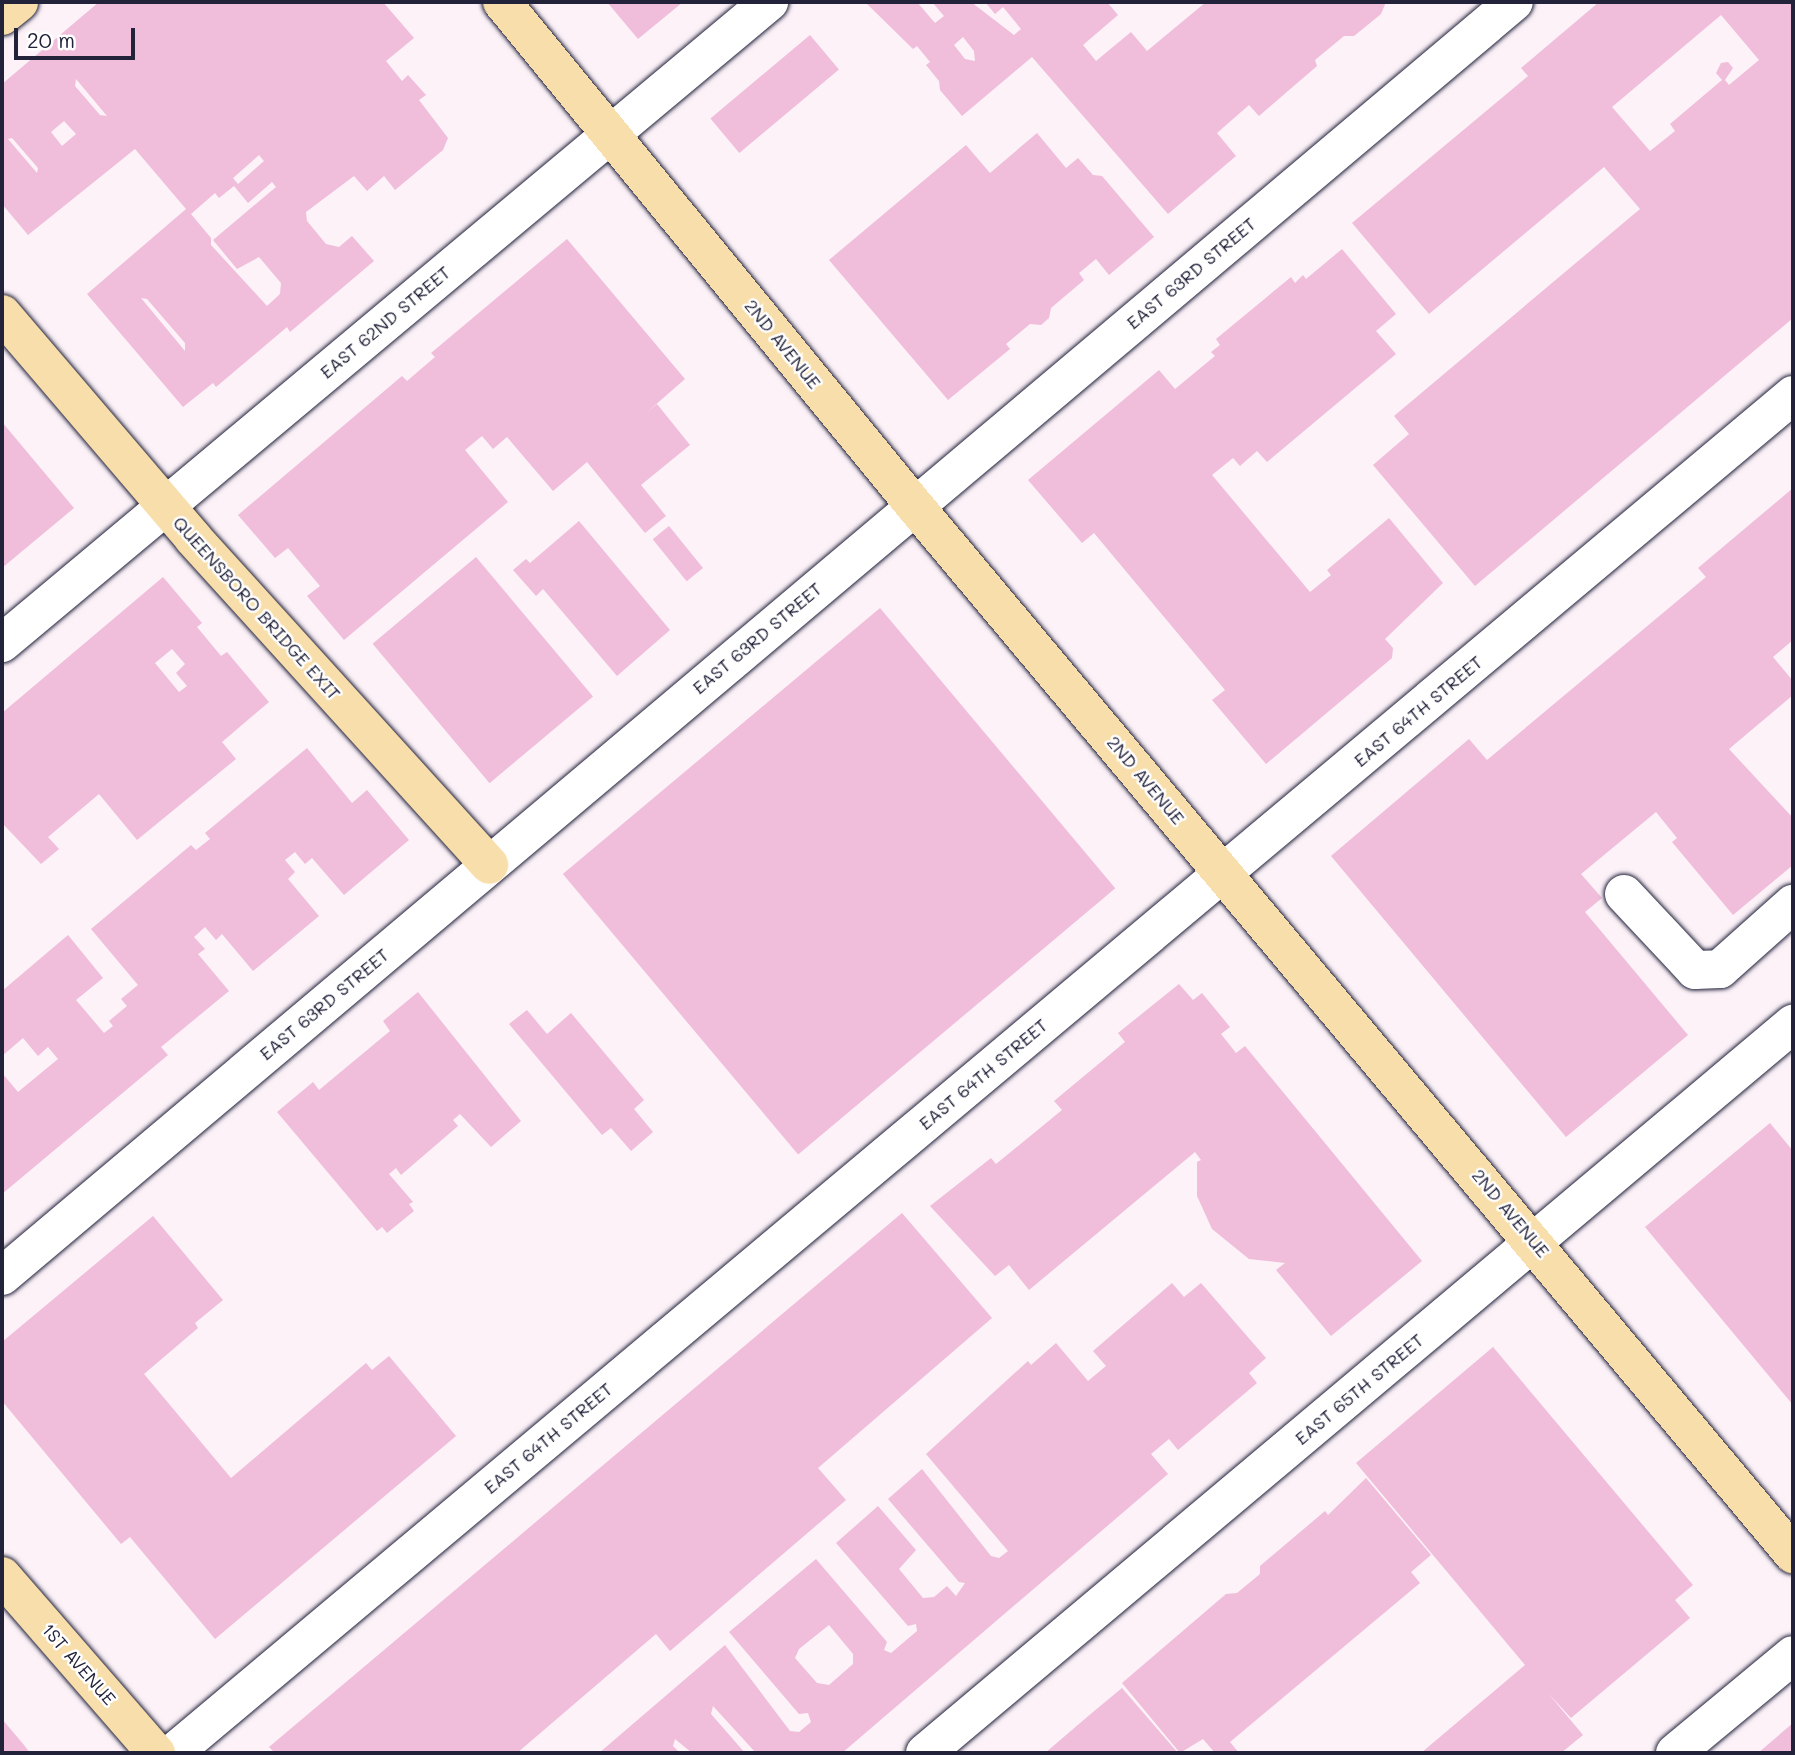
<!DOCTYPE html>
<style>
body{margin:0}
#map{position:relative;width:1795px;height:1755px;overflow:hidden;background:#fcf2f8;font-family:Mali,sans-serif}
div>[style]{position:absolute}
.building>*{inset:0;background:#f0bdda;transform-origin:0 0}
.roads{filter:drop-shadow(0 0 2px #22223b) drop-shadow(0 0 2px #22223b)}
.minor>*{height:38px;margin:-19px;padding:0 19px;transform-origin:19px;border-radius:19px;background:#fff}
.major>*{height:38px;margin:-19px;padding:0 19px;transform-origin:19px;border-radius:19px;background:#f8deab}
.highway>*{height:38px;margin:-19px;padding:0 19px;transform-origin:19px;border-radius:19px;background:#f8deab}
span{translate:-50% -50%;white-space:nowrap;text-align:center;line-height:1.15;-webkit-text-stroke:5px #fff;paint-order:stroke}
.street-label{font-size:18px;color:#22223b}
.frame{position:absolute;inset:0;border:4px solid #22223b;pointer-events:none}
.scale{position:absolute;left:14px;top:28px;width:121px;height:32px;box-sizing:border-box;border:4px solid #22223b;border-top:0;padding-left:9px;font-size:21px;line-height:24px;white-space:nowrap;color:#22223b;-webkit-text-stroke:5px #fff;paint-order:stroke}
</style>
<div id="map">
<div class="building">
<i style="clip-path:polygon(evenodd,99px 2px,383px 2px,414px 38px,386px 61px,402px 81px,408px 75px,426px 95px,419px 100px,448px 138px,443px 150px,395px 190px,384px 176px,367px 191px,354px 176px,306px 212px,307px 221px,326px 244px,339px 247px,352px 236px,374px 261px,290px 332px,287px 327px,216px 387px,213px 383px,183px 407px,87px 294px,186px 209px,135px 149px,28px 235px,2px 204px,2px 84px,99px 2px,76px 79px,107px 116px,100px 115px,75px 86px,76px 79px,99px 2px,64px 121px,76px 134px,62px 146px,51px 132px,64px 121px,99px 2px,12px 138px,38px 168px,37px 173px,8px 139px,12px 138px,99px 2px,259px 155px,264px 161px,238px 184px,233px 178px,259px 155px,99px 2px,272px 182px,276px 187px,213px 240px,237px 269px,259px 257px,281px 283px,280px 294px,267px 306px,211px 245px,211px 238px,191px 214px,215px 193px,219px 198px,234px 186px,248px 203px,272px 182px,99px 2px,141px 298px,147px 299px,185px 343px,185px 351px,141px 298px)"></i>
<i style="clip-path:polygon(607px 2px,683px 2px,638px 39px)"></i>
<i style="clip-path:polygon(evenodd,865px 2px,917px 2px,935px 23px,944px 16px,932px 2px,971px 2px,1014px 35px,1021px 29px,1003px 7px,995px 14px,985px 2px,1107px 2px,1118px 15px,1083px 45px,1096px 61px,1131px 32px,1147px 51px,1206px 2px,1386px 2px,1381px 14px,1354px 36px,1344px 36px,1315px 60px,1317px 66px,1259px 116px,1249px 105px,1217px 133px,1236px 156px,1168px 214px,1032px 57px,962px 116px,940px 90px,939px 81px,926px 65px,930px 62px,917px 46px,913px 49px,865px 2px,963px 37px,974px 51px,975px 61px,965px 59px,954px 45px,963px 37px)"></i>
<i style="clip-path:polygon(evenodd,1599px 2px,1793px 2px,1793px 318px,1475px 586px,1373px 465px,1409px 434px,1394px 416px,1640px 209px,1604px 167px,1429px 314px,1352px 223px,1528px 76px,1521px 68px,1599px 2px,1721px 15px,1759px 60px,1729px 85px,1725px 80px,1733px 68px,1728px 62px,1721px 63px,1716px 73px,1722px 80px,1670px 124px,1675px 131px,1650px 151px,1612px 107px,1721px 15px)"></i>
<i style="left:810px;top:35px;width:45px;height:130px;rotate:50deg"></i>
<i style="clip-path:polygon(1037px 133px,1066px 168px,1078px 158px,1093px 175px,1102px 176px,1154px 237px,1109px 275px,1096px 259px,1079px 273px,1084px 280px,1051px 308px,1049px 318px,1041px 325px,1030px 324px,1006px 344px,1010px 349px,948px 400px,829px 260px,966px 145px,990px 173px)"></i>
<i style="clip-path:polygon(567px 239px,685px 379px,646px 413px,657px 404px,690px 445px,641px 485px,666px 516px,645px 533px,587px 462px,553px 491px,507px 437px,493px 449px,482px 436px,465px 450px,508px 502px,344px 640px,307px 596px,320px 586px,288px 548px,275px 558px,238px 515px,402px 376px,407px 381px,435px 357px,431px 353px)"></i>
<i style="clip-path:polygon(1342px 249px,1396px 314px,1376px 331px,1396px 354px,1267px 462px,1257px 451px,1240px 466px,1233px 458px,1212px 475px,1310px 592px,1331px 575px,1327px 570px,1389px 518px,1443px 583px,1385px 639px,1393px 648px,1392px 658px,1266px 764px,1212px 700px,1225px 690px,1094px 533px,1082px 543px,1028px 480px,1159px 370px,1175px 389px,1215px 356px,1211px 352px,1220px 345px,1216px 339px,1291px 277px,1295px 283px,1303px 275px,1306px 279px)"></i>
<i style="clip-path:polygon(2px 422px,74px 508px,2px 568px)"></i>
<i style="clip-path:polygon(1793px 488px,1793px 640px,1773px 657px,1793px 681px,1793px 695px,1729px 749px,1793px 818px,1793px 865px,1733px 915px,1672px 842px,1677px 838px,1656px 812px,1581px 874px,1602px 898px,1585px 912px,1688px 1035px,1566px 1137px,1331px 856px,1469px 739px,1487px 760px,1706px 577px,1698px 568px)"></i>
<i style="clip-path:polygon(579px 521px,670px 630px,617px 676px,543px 589px,536px 596px,513px 570px,526px 559px,530px 563px)"></i>
<i style="left:669px;top:526px;width:54px;height:21px;rotate:51deg"></i>
<i style="left:476px;top:557px;width:182px;height:135px;rotate:50deg"></i>
<i style="clip-path:polygon(evenodd,163px 577px,202px 623px,197px 627px,221px 656px,227px 652px,269px 702px,222px 742px,236px 759px,137px 840px,99px 794px,48px 837px,59px 849px,41px 864px,2px 823px,2px 713px,163px 577px,172px 649px,185px 664px,176px 673px,187px 686px,179px 692px,155px 663px,172px 649px)"></i>
<i style="left:880px;top:608px;width:366px;height:414px;rotate:50deg"></i>
<i style="clip-path:polygon(307px 748px,352px 803px,367px 790px,409px 840px,344px 895px,312px 858px,305px 864px,295px 852px,285px 860px,295px 872px,288px 879px,319px 916px,253px 971px,222px 934px,216px 940px,205px 927px,194px 937px,205px 949px,198px 954px,229px 991px,161px 1047px,168px 1055px,2px 1194px,2px 1073px,18px 1092px,58px 1059px,48px 1047px,38px 1056px,23px 1038px,2px 1056px,2px 991px,68px 935px,103px 978px,76px 1000px,104px 1033px,113px 1026px,109px 1021px,127px 1006px,121px 999px,138px 985px,91px 929px,191px 845px,196px 850px,210px 839px,205px 833px)"></i>
<i style="clip-path:polygon(1179px 984px,1193px 1000px,1202px 993px,1230px 1027px,1221px 1034px,1236px 1053px,1245px 1046px,1422px 1261px,1331px 1336px,1276px 1270px,1285px 1263px,1249px 1259px,1212px 1229px,1197px 1196px,1197px 1162px,1201px 1160px,1195px 1152px,1029px 1290px,1009px 1265px,995px 1276px,930px 1206px,991px 1158px,996px 1164px,1062px 1110px,1054px 1101px,1125px 1042px,1118px 1033px)"></i>
<i style="clip-path:polygon(418px 992px,521px 1121px,491px 1147px,460px 1114px,453px 1120px,458px 1126px,401px 1175px,396px 1168px,389px 1174px,413px 1202px,409px 1204px,414px 1211px,387px 1233px,382px 1227px,377px 1231px,277px 1112px,313px 1082px,319px 1090px,390px 1031px,383px 1021px)"></i>
<i style="clip-path:polygon(527px 1010px,547px 1034px,571px 1013px,644px 1100px,634px 1109px,653px 1132px,631px 1151px,611px 1128px,602px 1135px,509px 1024px)"></i>
<i style="clip-path:polygon(1770px 1123px,1793px 1151px,1793px 1405px,1645px 1227px)"></i>
<i style="clip-path:polygon(902px 1213px,992px 1318px,818px 1468px,846px 1500px,670px 1651px,656px 1634px,517px 1753px,275px 1753px,269px 1747px)"></i>
<i style="clip-path:polygon(153px 1216px,223px 1300px,195px 1323px,198px 1328px,144px 1374px,231px 1478px,366px 1363px,372px 1370px,389px 1356px,456px 1436px,215px 1639px,130px 1537px,121px 1544px,2px 1401px,2px 1342px)"></i>
<i style="clip-path:polygon(evenodd,1172px 1283px,1184px 1297px,1201px 1283px,1266px 1358px,1249px 1373px,1257px 1383px,1178px 1450px,1169px 1439px,1151px 1454px,1168px 1474px,842px 1753px,756px 1753px,713px 1706px,711px 1714px,745px 1753px,692px 1753px,675px 1739px,673px 1746px,680px 1753px,599px 1753px,725px 1645px,790px 1731px,799px 1732px,811px 1722px,808px 1713px,799px 1714px,729px 1632px,816px 1559px,887px 1642px,884px 1650px,891px 1653px,917px 1631px,916px 1624px,908px 1626px,836px 1543px,878px 1506px,916px 1550px,899px 1569px,923px 1598px,934px 1597px,947px 1586px,956px 1596px,965px 1583px,959px 1582px,888px 1499px,922px 1469px,991px 1556px,999px 1558px,1008px 1551px,926px 1454px,1028px 1361px,1031px 1365px,1056px 1343px,1088px 1381px,1106px 1366px,1093px 1351px,1172px 1283px,829px 1625px,853px 1654px,853px 1664px,829px 1685px,817px 1683px,795px 1658px,799px 1649px,829px 1625px)"></i>
<i style="clip-path:polygon(1493px 1347px,1693px 1585px,1675px 1600px,1690px 1618px,1571px 1718px,1548px 1693px,1583px 1735px,1561px 1753px,1421px 1753px,1525px 1665px,1356px 1463px)"></i>
<i style="clip-path:polygon(1366px 1478px,1431px 1555px,1411px 1572px,1420px 1583px,1230px 1742px,1239px 1753px,1215px 1753px,1203px 1739px,1180px 1753px,1122px 1683px,1226px 1594px,1237px 1593px,1260px 1574px,1260px 1566px,1325px 1511px,1328px 1515px)"></i>
<i style="clip-path:polygon(1122px 1688px,1178px 1753px,1045px 1753px,1093px 1712px)"></i>
<i style="clip-path:polygon(2px 1719px,24px 1745px,30px 1753px,2px 1753px)"></i>
<i style="clip-path:polygon(1793px 1723px,1793px 1753px,1758px 1753px)"></i>
</div>
<div class="roads">
<div class="minor">
<i style="left:2px;top:643px;width:1000px;rotate:-39.89deg"></i>
<i style="left:1624px;top:894px;width:104px;rotate:46.9deg"></i>
<i style="left:1695px;top:970px;width:25px;rotate:-2deg"></i>
<i style="left:1720px;top:969px;width:98px;rotate:-41.7deg"></i>
<i style="left:2px;top:1276px;width:1977px;rotate:-40.12deg"></i>
<i style="left:173px;top:1753px;width:2114px;rotate:-39.97deg"></i>
<i style="left:925px;top:1753px;width:1134px;rotate:-40.03deg"></i>
<i style="left:1675px;top:1753px;width:153px;rotate:-39.7deg"></i>
</div>
<div class="major">
<i style="left:502px;top:2px;width:650px;rotate:50.68deg"></i>
<i style="left:914px;top:505px;width:1369px;rotate:50.04deg"></i>
<i style="left:2px;top:16px;width:22px;rotate:-39deg"></i>
<i style="left:2px;top:1576px;width:235px;rotate:49deg"></i>
</div>
<div class="highway">
<i style="left:2px;top:314px;width:294px;rotate:49.5deg"></i>
<i style="left:193px;top:538px;width:441px;rotate:47.8deg"></i>
</div>
</div>
<div class="street-label">
<span style="left:1191px;top:273px;rotate:-40deg">EAST 63RD STREET</span>
<span style="left:385px;top:322px;rotate:-40deg">EAST 62ND STREET</span>
<span style="left:783px;top:344px;rotate:51deg">2ND AVENUE</span>
<span style="left:257px;top:608px;rotate:48deg">QUEENSBORO BRIDGE EXIT</span>
<span style="left:757px;top:638px;rotate:-40deg">EAST 63RD STREET</span>
<span style="left:1418px;top:711px;rotate:-40deg">EAST 64TH STREET</span>
<span style="left:1146px;top:780px;rotate:50deg">2ND AVENUE</span>
<span style="left:324px;top:1004px;rotate:-40deg">EAST 63RD STREET</span>
<span style="left:983px;top:1074px;rotate:-40deg">EAST 64TH STREET</span>
<span style="left:1511px;top:1213px;rotate:50deg">2ND AVENUE</span>
<span style="left:1359px;top:1389px;rotate:-40deg">EAST 65TH STREET</span>
<span style="left:548px;top:1438px;rotate:-40deg">EAST 64TH STREET</span>
<span style="left:79px;top:1664px;rotate:49deg">1ST AVENUE</span>
</div>
<div class="frame"></div>
<div class="scale">20 m</div>
</div>
